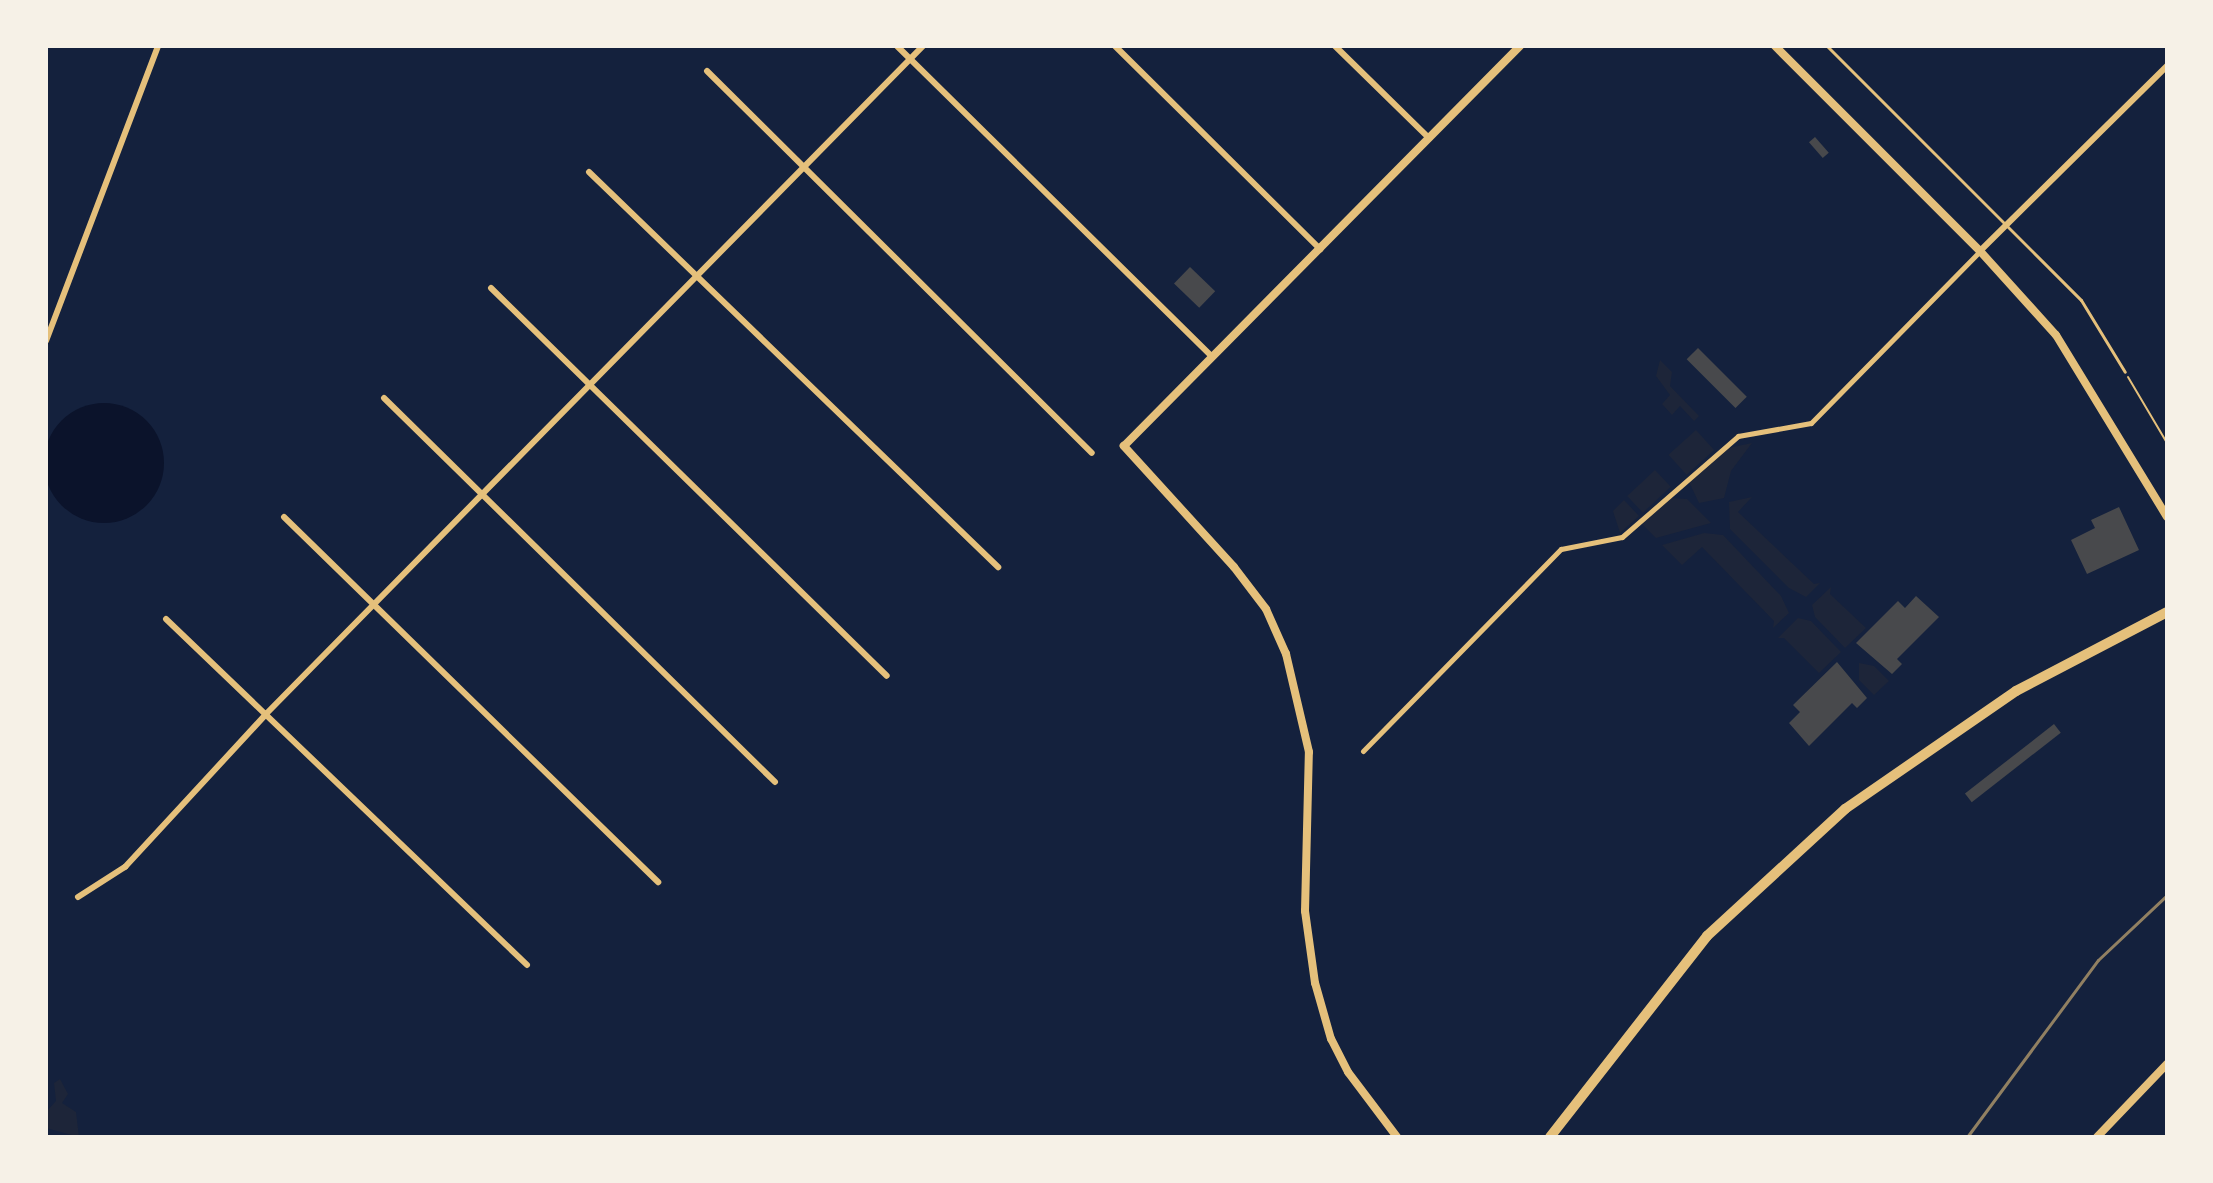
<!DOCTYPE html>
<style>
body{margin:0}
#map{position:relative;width:2213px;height:1183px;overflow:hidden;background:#14213d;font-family:"Playfair Display",serif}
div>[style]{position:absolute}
.green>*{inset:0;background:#1d2539;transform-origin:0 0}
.water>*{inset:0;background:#0b132b}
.round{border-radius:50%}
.building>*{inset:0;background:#48494c;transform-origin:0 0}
.path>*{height:2px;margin:-1px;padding:0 1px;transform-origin:1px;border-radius:1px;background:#e5c07b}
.service>*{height:3px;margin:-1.5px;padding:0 1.5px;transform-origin:1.5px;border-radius:1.5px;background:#e5c07b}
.pedestrian>*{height:5px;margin:-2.5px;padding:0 2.5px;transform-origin:2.5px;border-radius:2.5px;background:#e5c07b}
.minor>*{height:6px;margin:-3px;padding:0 3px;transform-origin:3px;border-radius:3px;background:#e5c07b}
.tertiary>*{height:8px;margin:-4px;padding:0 4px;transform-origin:4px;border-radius:4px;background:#e5c07b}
.primary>*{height:10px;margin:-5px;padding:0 5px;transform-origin:5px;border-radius:5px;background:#e5c07b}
.rail>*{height:3px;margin:-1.5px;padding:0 1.5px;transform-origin:1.5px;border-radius:1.5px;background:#918062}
span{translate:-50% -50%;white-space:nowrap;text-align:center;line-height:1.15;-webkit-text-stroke:6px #f6f1e7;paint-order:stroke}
.frame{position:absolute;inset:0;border:48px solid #f6f1e7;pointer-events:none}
</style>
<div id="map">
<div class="green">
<i style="clip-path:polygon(1660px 360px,1672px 372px,1670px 386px,1699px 416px,1694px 421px,1680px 406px,1672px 415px,1662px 404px,1670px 395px,1656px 376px)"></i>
<i style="left:1696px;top:430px;width:27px;height:37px;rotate:48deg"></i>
<i style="clip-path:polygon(1752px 443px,1731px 471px,1724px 498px,1699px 503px,1689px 482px,1728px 448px)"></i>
<i style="left:1655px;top:470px;width:23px;height:38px;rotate:47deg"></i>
<i style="clip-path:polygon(1752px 497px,1738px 512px,1814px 584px,1820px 583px,1806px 597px,1789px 588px,1730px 529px,1729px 502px)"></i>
<i style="clip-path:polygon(1671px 498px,1687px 499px,1711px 523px,1656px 538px,1642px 524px)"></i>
<i style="clip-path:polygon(1624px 500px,1639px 516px,1620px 533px,1613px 511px)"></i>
<i style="clip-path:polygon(1704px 533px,1723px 535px,1781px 596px,1789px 613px,1773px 628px,1774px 621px,1702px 547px,1682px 565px,1662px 545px)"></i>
<i style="clip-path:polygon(1831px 587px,1830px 594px,1866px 628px,1845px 648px,1815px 617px,1812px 605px)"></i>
<i style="clip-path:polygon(1798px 618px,1811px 621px,1841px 652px,1819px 673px,1784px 638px,1778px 638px)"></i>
<i style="clip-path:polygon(1859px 663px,1874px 666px,1889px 681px,1874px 695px,1859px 680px)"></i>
<i style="clip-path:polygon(60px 1079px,68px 1094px,62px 1103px,76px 1112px,79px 1137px,46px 1128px,46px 1112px,56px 1101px,54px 1083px)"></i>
</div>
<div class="water">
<i class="round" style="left:44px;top:403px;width:120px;height:120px"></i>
</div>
<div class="building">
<i style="left:1815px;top:137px;width:21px;height:8px;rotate:49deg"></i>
<i style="left:1190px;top:267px;width:35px;height:23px;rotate:44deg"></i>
<i style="left:1698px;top:348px;width:69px;height:16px;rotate:45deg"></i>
<i style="clip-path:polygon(2119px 507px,2139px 550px,2087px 574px,2071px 540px,2095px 528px,2091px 520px)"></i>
<i style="clip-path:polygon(1916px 596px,1939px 617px,1897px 659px,1902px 664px,1892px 674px,1856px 643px,1898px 601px,1905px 608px)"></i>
<i style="clip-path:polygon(1837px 662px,1867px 698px,1857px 708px,1852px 703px,1809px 746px,1789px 723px,1800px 712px,1793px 705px)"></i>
<i style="left:2054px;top:724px;width:11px;height:113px;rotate:52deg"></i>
</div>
<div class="path">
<i style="left:2128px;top:377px;width:77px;rotate:59.4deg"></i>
</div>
<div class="service">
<i style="left:1827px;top:46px;width:359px;rotate:45deg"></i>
<i style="left:2081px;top:300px;width:84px;rotate:58.6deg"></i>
</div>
<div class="pedestrian">
<i style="left:1363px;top:751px;width:283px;rotate:-45.6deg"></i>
<i style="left:1561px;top:549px;width:62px;rotate:-11.1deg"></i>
<i style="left:1622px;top:537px;width:154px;rotate:-41deg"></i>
<i style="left:1738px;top:436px;width:74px;rotate:-10.1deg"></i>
<i style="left:1811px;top:423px;width:241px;rotate:-45.5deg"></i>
</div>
<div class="minor">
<i style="left:897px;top:46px;width:441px;rotate:44.6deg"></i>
<i style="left:1115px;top:46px;width:289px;rotate:44.7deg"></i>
<i style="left:1335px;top:46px;width:132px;rotate:44.4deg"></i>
<i style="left:707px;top:71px;width:542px;rotate:44.78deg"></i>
<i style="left:589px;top:172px;width:569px;rotate:44deg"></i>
<i style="left:1980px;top:251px;width:263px;rotate:-44.7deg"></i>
<i style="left:491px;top:288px;width:554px;rotate:44.42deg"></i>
<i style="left:46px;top:341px;width:316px;rotate:-69.2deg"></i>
<i style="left:384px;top:398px;width:548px;rotate:44.48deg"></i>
<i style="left:284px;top:517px;width:523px;rotate:44.3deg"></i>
<i style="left:166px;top:619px;width:500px;rotate:43.78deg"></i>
<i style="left:78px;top:897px;width:56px;rotate:-32.6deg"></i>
<i style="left:125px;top:867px;width:209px;rotate:-47.3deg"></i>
<i style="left:267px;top:713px;width:936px;rotate:-45.48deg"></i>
</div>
<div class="tertiary">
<i style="left:1775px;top:46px;width:290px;rotate:45deg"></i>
<i style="left:1980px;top:251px;width:113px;rotate:47.9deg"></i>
<i style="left:2056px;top:335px;width:213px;rotate:58.6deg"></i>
<i style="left:1397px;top:1137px;width:81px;rotate:-127deg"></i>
<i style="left:1348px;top:1072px;width:37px;rotate:-117deg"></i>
<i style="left:1331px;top:1039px;width:58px;rotate:-105.9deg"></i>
<i style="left:1315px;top:983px;width:73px;rotate:-97.9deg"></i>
<i style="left:1305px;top:911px;width:159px;rotate:-88.6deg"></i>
<i style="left:1309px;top:752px;width:101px;rotate:-103.2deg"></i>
<i style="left:1286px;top:654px;width:49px;rotate:-114deg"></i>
<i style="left:1266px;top:609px;width:53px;rotate:-127.3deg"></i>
<i style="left:1234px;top:567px;width:164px;rotate:-132.3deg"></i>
<i style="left:1124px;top:446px;width:563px;rotate:-45.29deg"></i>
<i style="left:2097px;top:1137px;width:101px;rotate:-46.2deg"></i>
</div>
<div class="primary">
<i style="left:1550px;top:1137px;width:255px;rotate:-52deg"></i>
<i style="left:1707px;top:936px;width:188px;rotate:-42.6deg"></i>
<i style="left:1845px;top:809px;width:208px;rotate:-34.6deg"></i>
<i style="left:2016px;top:691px;width:170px;rotate:-27.6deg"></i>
</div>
<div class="rail">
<i style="left:1967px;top:1137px;width:220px;rotate:-53.5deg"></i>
<i style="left:2098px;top:960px;width:95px;rotate:-43.3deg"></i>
</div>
<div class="frame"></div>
</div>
